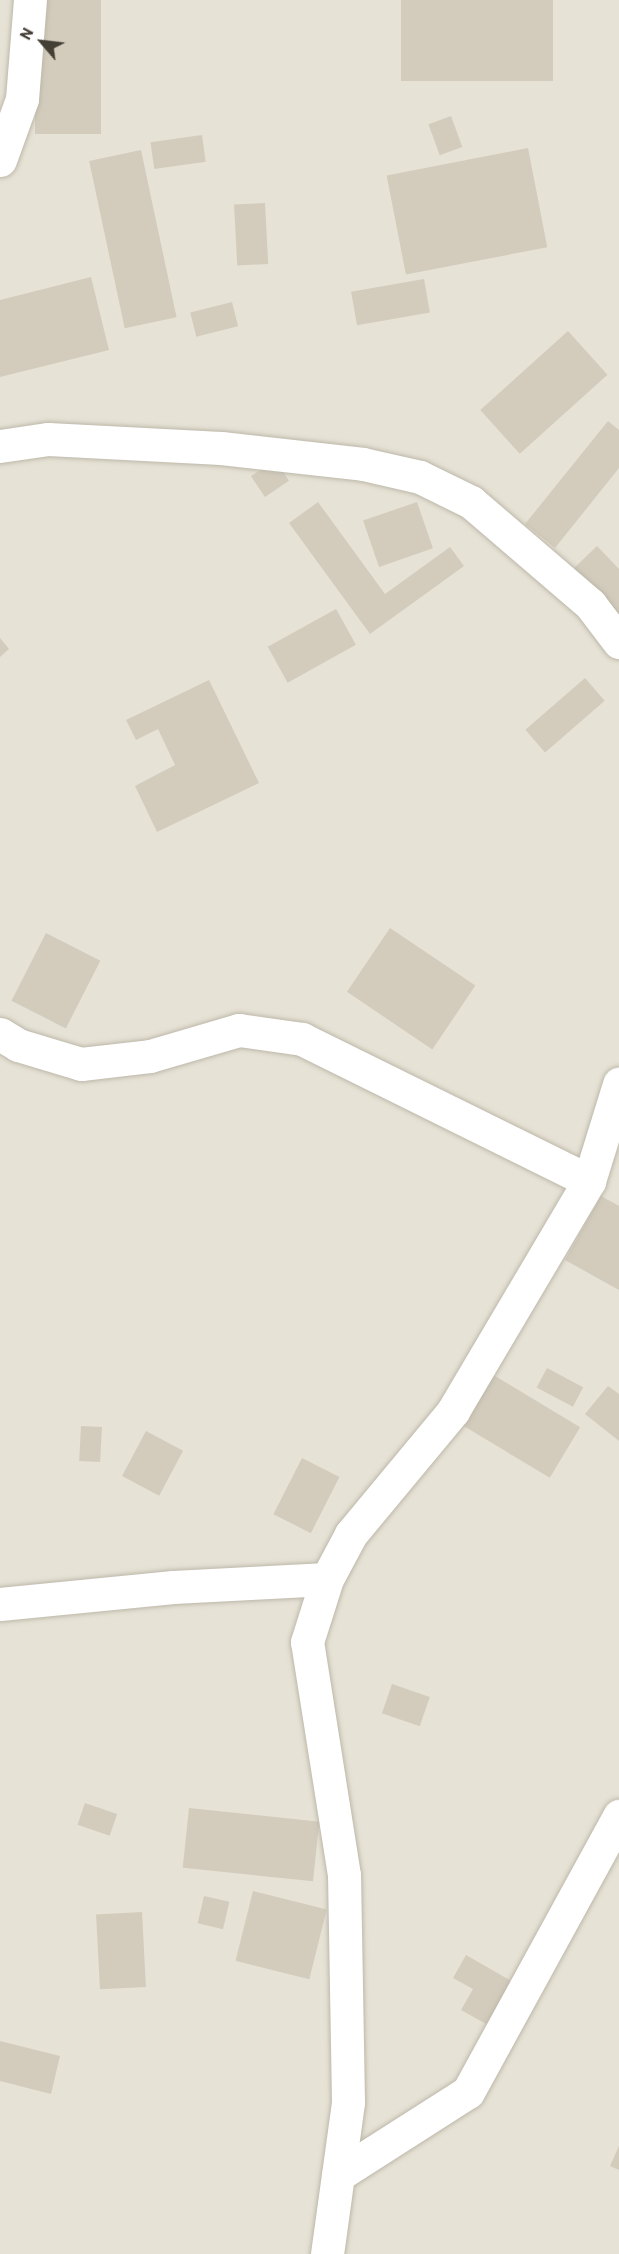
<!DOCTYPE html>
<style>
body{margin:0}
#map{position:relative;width:619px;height:2254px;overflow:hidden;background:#f2f0e7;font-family:Barlow,sans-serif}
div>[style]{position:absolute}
.residential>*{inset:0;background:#e6e2d5;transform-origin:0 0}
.building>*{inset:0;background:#d3ccbd;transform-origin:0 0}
.roads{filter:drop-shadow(0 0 2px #bdb8aa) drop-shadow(0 0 2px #bdb8aa)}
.street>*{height:33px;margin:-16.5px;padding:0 16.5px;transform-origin:16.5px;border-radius:16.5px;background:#fff}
span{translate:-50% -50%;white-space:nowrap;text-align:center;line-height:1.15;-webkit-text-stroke:4.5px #fff;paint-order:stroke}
.north{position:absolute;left:12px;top:12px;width:60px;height:60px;-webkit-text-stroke:4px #fff;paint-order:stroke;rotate:298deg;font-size:16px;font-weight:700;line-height:24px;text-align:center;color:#454036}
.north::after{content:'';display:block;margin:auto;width:21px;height:27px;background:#454036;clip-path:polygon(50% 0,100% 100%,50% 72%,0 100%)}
</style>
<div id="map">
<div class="residential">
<i style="left:0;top:0;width:619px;height:2254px"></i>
</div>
<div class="building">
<i style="left:35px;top:0;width:66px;height:134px"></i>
<i style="left:401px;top:0;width:152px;height:81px"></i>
<i style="left:451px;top:116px;width:33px;height:24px;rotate:70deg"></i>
<i style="left:202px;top:135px;width:27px;height:52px;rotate:82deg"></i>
<i style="left:528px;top:148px;width:101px;height:144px;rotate:79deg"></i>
<i style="left:141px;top:150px;width:171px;height:53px;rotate:78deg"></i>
<i style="left:265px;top:203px;width:61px;height:31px;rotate:87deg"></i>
<i style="clip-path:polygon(91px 277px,109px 350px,0 377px,0 300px)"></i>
<i style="left:424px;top:279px;width:34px;height:74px;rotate:80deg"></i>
<i style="left:232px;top:302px;width:25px;height:43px;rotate:76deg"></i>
<i style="left:568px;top:331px;width:59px;height:118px;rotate:48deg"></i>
<i style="clip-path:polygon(608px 421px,619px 430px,619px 468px,555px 548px,525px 524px)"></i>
<i style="left:275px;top:460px;width:25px;height:29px;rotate:56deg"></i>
<i style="clip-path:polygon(318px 502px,385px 594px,450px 547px,464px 566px,370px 634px,289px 523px)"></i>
<i style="left:417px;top:502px;width:49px;height:57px;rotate:71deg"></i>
<i style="clip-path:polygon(597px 546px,619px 569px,619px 616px,573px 569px)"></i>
<i style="left:336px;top:609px;width:41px;height:78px;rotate:61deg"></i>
<i style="clip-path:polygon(0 638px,9px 649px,0 657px)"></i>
<i style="left:585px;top:678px;width:30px;height:79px;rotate:49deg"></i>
<i style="clip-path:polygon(209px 680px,259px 783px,157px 832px,135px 786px,175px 765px,158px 729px,136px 740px,126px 720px)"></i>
<i style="left:390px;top:928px;width:103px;height:77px;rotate:34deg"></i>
<i style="left:46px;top:933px;width:61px;height:76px;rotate:27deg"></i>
<i style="clip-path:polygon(601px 1196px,619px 1206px,619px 1290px,565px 1260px)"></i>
<i style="left:547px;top:1368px;width:41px;height:22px;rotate:28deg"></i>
<i style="left:485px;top:1370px;width:111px;height:59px;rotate:31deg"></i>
<i style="clip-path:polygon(608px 1386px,619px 1394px,619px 1441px,585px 1414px)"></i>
<i style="left:81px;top:1426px;width:21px;height:35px;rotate:3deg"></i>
<i style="left:146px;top:1431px;width:42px;height:51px;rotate:28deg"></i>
<i style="left:302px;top:1458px;width:42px;height:63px;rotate:27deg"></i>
<i style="left:392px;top:1684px;width:40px;height:31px;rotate:19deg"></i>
<i style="left:85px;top:1803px;width:34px;height:23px;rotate:19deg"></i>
<i style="left:189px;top:1808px;width:131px;height:60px;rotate:6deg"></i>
<i style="left:253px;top:1891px;width:76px;height:72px;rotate:14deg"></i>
<i style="left:204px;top:1896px;width:26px;height:28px;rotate:13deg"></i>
<i style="left:142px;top:1912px;width:75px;height:46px;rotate:87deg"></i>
<i style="clip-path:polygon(466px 1955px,513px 1982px,488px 2025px,461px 2010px,473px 1989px,453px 1978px)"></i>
<i style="clip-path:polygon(0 2041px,60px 2056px,51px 2094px,0 2081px)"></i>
<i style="clip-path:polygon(619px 2146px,619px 2170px,610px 2166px)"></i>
</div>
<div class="roads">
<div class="street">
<i style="left:0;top:160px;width:65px;rotate:-70.2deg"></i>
<i style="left:22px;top:99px;width:99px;rotate:-85.4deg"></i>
<i style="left:0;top:446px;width:49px;rotate:-8.3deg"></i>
<i style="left:48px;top:439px;width:173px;rotate:3deg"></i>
<i style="left:221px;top:448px;width:143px;rotate:6.4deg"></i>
<i style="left:363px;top:464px;width:58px;rotate:12.8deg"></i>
<i style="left:420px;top:477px;width:57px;rotate:26.1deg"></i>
<i style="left:471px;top:502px;width:157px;rotate:40.6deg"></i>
<i style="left:590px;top:604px;width:48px;rotate:52.7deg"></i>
<i style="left:0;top:1034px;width:21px;rotate:31deg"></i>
<i style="left:18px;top:1045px;width:66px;rotate:16.8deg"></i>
<i style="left:81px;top:1064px;width:69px;rotate:-6.6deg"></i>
<i style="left:150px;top:1056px;width:93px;rotate:-16.3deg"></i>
<i style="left:239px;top:1030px;width:64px;rotate:8.1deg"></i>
<i style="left:302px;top:1039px;width:320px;rotate:26.3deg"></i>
<i style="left:0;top:1604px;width:174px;rotate:-5.6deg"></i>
<i style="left:173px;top:1587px;width:154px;rotate:-3deg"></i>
<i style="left:338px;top:2175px;width:154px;rotate:-32.6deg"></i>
<i style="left:468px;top:2092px;width:315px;rotate:-61.3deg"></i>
<i style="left:327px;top:2254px;width:153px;rotate:-82.1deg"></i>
<i style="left:348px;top:2102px;width:227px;rotate:-91deg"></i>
<i style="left:344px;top:1875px;width:236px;rotate:-99deg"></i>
<i style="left:307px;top:1642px;width:66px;rotate:-72.4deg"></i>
<i style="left:327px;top:1579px;width:51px;rotate:-61.9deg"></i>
<i style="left:351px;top:1534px;width:160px;rotate:-50.3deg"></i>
<i style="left:453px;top:1411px;width:267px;rotate:-59.4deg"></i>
<i style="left:589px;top:1181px;width:102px;rotate:-72.8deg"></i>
</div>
</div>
<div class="north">N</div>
</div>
